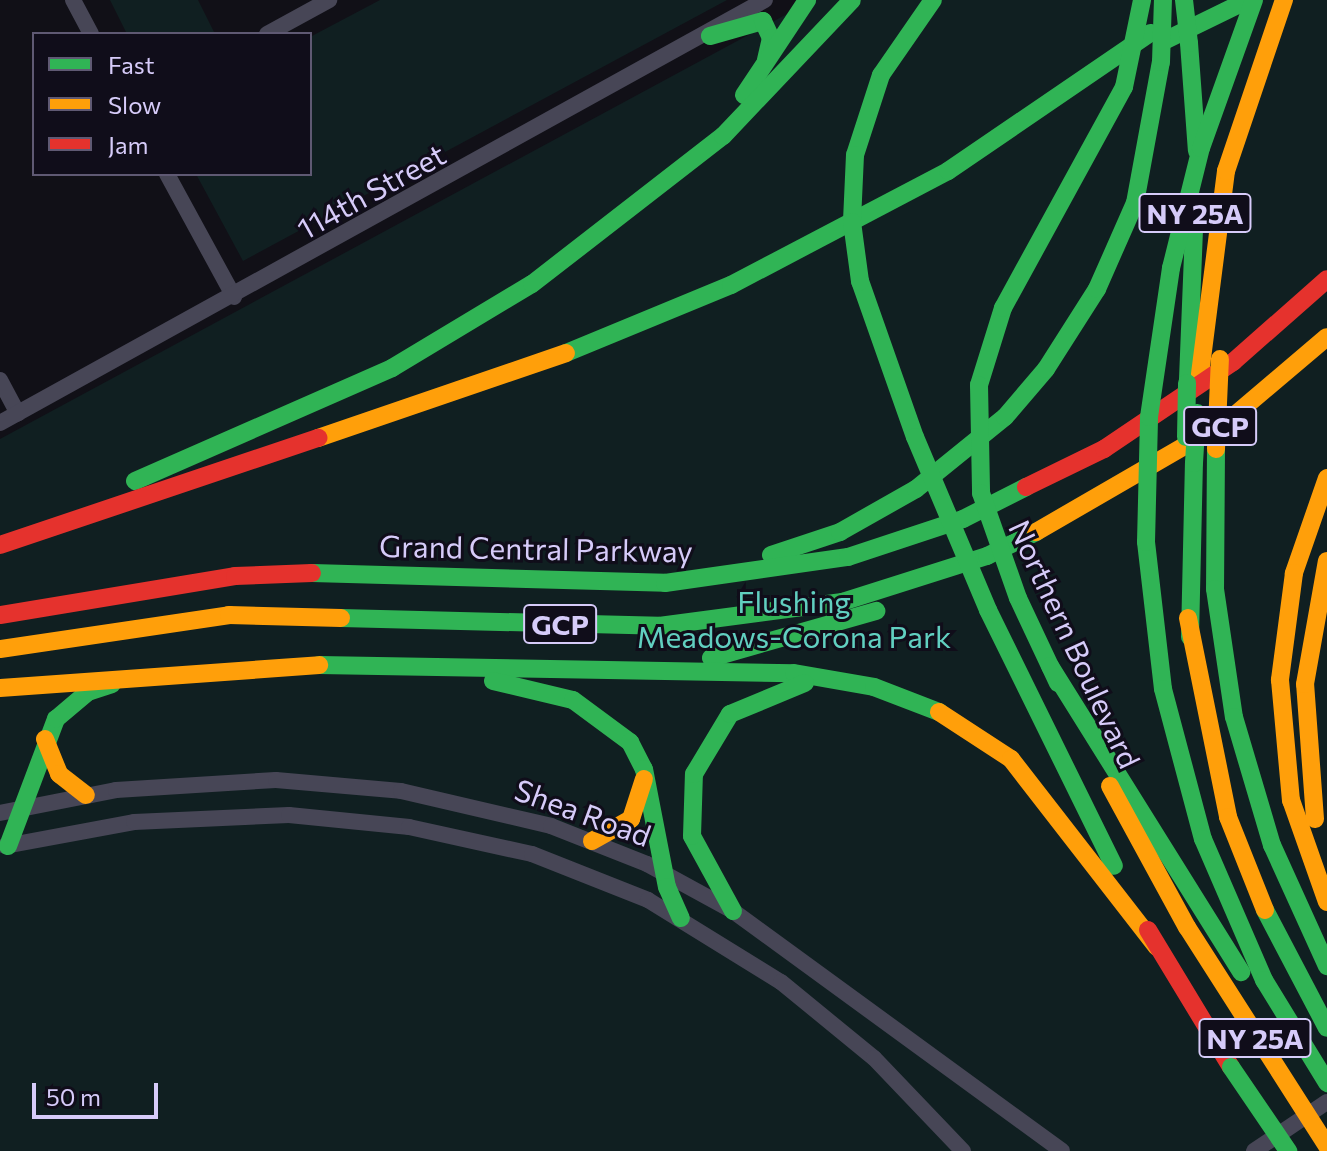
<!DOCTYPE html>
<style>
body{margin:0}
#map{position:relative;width:1327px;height:1151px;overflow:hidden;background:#111017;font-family:Commissioner,sans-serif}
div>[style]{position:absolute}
.green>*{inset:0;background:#101f21}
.street>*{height:16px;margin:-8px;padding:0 8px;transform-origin:8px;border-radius:8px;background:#474656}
.fast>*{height:18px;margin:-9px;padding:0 9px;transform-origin:9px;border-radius:9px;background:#30b455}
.slow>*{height:18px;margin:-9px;padding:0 9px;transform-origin:9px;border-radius:9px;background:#ff9f0a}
.jam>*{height:18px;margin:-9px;padding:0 9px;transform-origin:9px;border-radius:9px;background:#e5322d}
.fast-bridge>*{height:18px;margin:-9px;padding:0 9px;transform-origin:9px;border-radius:9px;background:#30b455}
.slow-bridge>*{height:18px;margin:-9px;padding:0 9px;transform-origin:9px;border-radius:9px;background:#ff9f0a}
span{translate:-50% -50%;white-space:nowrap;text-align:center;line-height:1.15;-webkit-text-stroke:6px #100d1a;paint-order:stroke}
.shield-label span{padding:2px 6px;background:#100d1a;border:2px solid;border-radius:6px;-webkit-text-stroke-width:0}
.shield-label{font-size:28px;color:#d6cbf9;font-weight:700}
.street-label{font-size:30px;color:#d6cbf9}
.park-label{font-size:30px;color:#61cfc0}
.legend{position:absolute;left:32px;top:32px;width:280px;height:144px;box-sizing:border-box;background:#100d1a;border:2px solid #5f5973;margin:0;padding:10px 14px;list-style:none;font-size:24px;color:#d6cbf9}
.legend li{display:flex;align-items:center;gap:16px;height:40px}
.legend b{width:40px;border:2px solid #5f5973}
.scale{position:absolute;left:32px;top:1083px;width:126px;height:36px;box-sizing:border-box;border:4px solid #d6cbf9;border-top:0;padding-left:10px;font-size:24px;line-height:28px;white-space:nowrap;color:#d6cbf9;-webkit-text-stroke:6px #100d1a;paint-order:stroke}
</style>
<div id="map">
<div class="green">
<i style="clip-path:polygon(110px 0,198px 0,215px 34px,127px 34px)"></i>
<i style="clip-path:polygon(380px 0,727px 0,243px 261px,196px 174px,310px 174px,310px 37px)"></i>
<i style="clip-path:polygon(813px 0,1327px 0,1327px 1151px,0 1151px,0 439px)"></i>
</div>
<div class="street">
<i style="left:73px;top:0;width:38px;rotate:62deg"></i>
<i style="left:267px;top:34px;width:71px;rotate:-28.7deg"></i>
<i style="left:167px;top:174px;width:140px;rotate:61.4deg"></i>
<i style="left:0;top:380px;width:38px;rotate:62deg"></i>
<i style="left:0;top:423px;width:874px;rotate:-28.94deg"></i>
<i style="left:0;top:813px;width:118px;rotate:-11.2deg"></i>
<i style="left:116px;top:790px;width:160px;rotate:-3.6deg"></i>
<i style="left:276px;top:780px;width:125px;rotate:5deg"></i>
<i style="left:401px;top:791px;width:154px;rotate:13.1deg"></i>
<i style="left:551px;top:826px;width:103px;rotate:21.6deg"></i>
<i style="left:647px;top:864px;width:98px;rotate:28.7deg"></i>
<i style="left:733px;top:911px;width:407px;rotate:36.1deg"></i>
<i style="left:5px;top:846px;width:131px;rotate:-10.5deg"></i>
<i style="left:134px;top:822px;width:155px;rotate:-2.6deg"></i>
<i style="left:289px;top:815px;width:121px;rotate:5.7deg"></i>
<i style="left:409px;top:827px;width:126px;rotate:12.4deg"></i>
<i style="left:532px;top:854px;width:125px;rotate:21.6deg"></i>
<i style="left:648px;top:900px;width:156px;rotate:31.7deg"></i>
<i style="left:781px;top:982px;width:120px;rotate:39.3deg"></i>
<i style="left:874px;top:1058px;width:129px;rotate:46.3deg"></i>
<i style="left:1254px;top:1151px;width:88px;rotate:-33.9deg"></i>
</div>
<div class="fast">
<i style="left:710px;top:36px;width:55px;rotate:-15.8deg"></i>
<i style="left:763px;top:21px;width:19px;rotate:65deg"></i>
<i style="left:771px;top:38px;width:22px;rotate:103deg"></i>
<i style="left:1164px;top:41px;width:93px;rotate:-26deg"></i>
<i style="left:1189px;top:43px;width:108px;rotate:85.8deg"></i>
<i style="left:744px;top:95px;width:114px;rotate:-56.4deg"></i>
<i style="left:855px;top:155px;width:84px;rotate:-72deg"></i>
<i style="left:881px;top:75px;width:91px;rotate:-55.3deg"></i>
<i style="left:860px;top:281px;width:165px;rotate:70.6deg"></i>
<i style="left:566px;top:353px;width:178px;rotate:-22.4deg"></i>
<i style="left:731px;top:285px;width:245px;rotate:-27.7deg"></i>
<i style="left:948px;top:171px;width:245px;rotate:-34.3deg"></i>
<i style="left:1188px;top:379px;width:172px;rotate:-87.7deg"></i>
<i style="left:979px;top:385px;width:81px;rotate:-72.7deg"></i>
<i style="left:1003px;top:308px;width:252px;rotate:-61.3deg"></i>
<i style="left:1216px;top:449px;width:140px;rotate:90.4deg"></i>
<i style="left:1215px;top:589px;width:129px;rotate:81.6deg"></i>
<i style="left:1234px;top:717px;width:134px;rotate:73.5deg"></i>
<i style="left:1272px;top:845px;width:133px;rotate:65.6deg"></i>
<i style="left:135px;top:481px;width:281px;rotate:-23.7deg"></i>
<i style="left:392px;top:368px;width:163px;rotate:-31deg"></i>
<i style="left:532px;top:284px;width:242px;rotate:-37.8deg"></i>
<i style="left:723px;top:136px;width:187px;rotate:-46.5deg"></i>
<i style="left:1146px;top:542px;width:148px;rotate:83.4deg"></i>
<i style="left:1163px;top:689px;width:155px;rotate:75.1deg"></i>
<i style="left:1203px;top:839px;width:154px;rotate:66.6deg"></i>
<i style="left:1264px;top:980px;width:121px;rotate:58.5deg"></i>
<i style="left:771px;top:555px;width:73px;rotate:-18.4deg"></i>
<i style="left:840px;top:532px;width:87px;rotate:-29.5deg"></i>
<i style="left:916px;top:489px;width:114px;rotate:-39deg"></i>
<i style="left:1005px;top:417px;width:63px;rotate:-49.5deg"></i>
<i style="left:1046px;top:369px;width:95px;rotate:-57.5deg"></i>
<i style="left:1097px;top:289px;width:94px;rotate:-66.2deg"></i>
<i style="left:1135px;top:203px;width:143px;rotate:-79.6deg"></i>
<i style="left:312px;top:573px;width:353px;rotate:1.6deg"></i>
<i style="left:665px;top:583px;width:185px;rotate:-8.1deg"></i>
<i style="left:848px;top:557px;width:121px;rotate:-18.3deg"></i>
<i style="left:963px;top:519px;width:71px;rotate:-26.9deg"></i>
<i style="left:1018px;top:598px;width:94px;rotate:64.8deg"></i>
<i style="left:988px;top:610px;width:285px;rotate:63.8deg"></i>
<i style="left:341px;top:618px;width:318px;rotate:1.4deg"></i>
<i style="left:659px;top:626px;width:185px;rotate:-7.5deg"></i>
<i style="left:842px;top:602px;width:152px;rotate:-17.6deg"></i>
<i style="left:987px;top:556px;width:55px;rotate:-26.1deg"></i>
<i style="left:1190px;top:637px;width:174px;rotate:-88.7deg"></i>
<i style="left:711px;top:658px;width:172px;rotate:-15.9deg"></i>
<i style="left:319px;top:665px;width:475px;rotate:1deg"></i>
<i style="left:794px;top:673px;width:81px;rotate:9.9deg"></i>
<i style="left:874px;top:687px;width:70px;rotate:21deg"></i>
<i style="left:1050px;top:666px;width:361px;rotate:58deg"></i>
<i style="left:493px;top:681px;width:82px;rotate:13.4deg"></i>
<i style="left:573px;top:700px;width:71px;rotate:36.4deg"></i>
<i style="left:630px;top:742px;width:30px;rotate:63deg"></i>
<i style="left:644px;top:769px;width:120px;rotate:79deg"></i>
<i style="left:667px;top:887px;width:34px;rotate:66deg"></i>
<i style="left:8px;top:846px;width:136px;rotate:-69.3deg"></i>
<i style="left:56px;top:719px;width:42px;rotate:-40.2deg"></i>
<i style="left:88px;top:692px;width:25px;rotate:-18deg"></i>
<i style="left:1265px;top:910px;width:133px;rotate:62.3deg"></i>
<i style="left:733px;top:911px;width:85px;rotate:-118.7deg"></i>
<i style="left:692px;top:836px;width:62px;rotate:-88.2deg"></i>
<i style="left:694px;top:774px;width:70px;rotate:-59deg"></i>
<i style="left:730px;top:714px;width:81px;rotate:-22.5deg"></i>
</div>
<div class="slow">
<i style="left:1200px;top:374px;width:205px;rotate:-82.7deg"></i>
<i style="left:1226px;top:171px;width:181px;rotate:-71.3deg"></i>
<i style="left:318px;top:438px;width:262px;rotate:-18.9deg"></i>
<i style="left:1327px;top:478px;width:101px;rotate:109.2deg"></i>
<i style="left:1294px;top:573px;width:108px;rotate:97.5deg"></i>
<i style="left:1280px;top:680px;width:121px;rotate:84.8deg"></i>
<i style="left:1291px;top:800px;width:108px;rotate:70.6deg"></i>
<i style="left:1036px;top:532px;width:223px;rotate:-30.1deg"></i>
<i style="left:1229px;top:420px;width:128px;rotate:-40.3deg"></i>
<i style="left:1188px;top:618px;width:203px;rotate:78.6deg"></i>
<i style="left:1228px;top:817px;width:100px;rotate:68.3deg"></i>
<i style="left:0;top:649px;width:232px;rotate:-8.4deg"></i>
<i style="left:229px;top:615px;width:112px;rotate:1.5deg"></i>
<i style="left:0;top:688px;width:320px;rotate:-4.1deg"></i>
<i style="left:939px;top:712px;width:86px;rotate:33.1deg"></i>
<i style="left:1011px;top:759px;width:238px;rotate:52.2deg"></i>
<i style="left:45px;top:739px;width:38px;rotate:68deg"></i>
<i style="left:59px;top:774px;width:34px;rotate:38deg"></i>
<i style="left:1110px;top:786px;width:161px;rotate:61.4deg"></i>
<i style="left:1315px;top:819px;width:135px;rotate:-94.2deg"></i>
<i style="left:1305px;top:684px;width:125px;rotate:-79.9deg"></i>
<i style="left:592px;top:841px;width:45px;rotate:-29.4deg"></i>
<i style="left:631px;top:819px;width:42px;rotate:-72deg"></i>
</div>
<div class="jam">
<i style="left:1026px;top:487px;width:87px;rotate:-26deg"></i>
<i style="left:1104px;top:449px;width:156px;rotate:-34deg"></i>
<i style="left:1233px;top:362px;width:125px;rotate:-41.4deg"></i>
<i style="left:0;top:545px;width:336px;rotate:-18.6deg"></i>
<i style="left:0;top:615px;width:238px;rotate:-9.4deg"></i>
<i style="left:235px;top:576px;width:77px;rotate:-2.2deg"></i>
<i style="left:1148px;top:930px;width:160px;rotate:58.8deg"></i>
</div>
<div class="fast-bridge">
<i style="left:1184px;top:0;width:43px;rotate:83.4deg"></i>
<i style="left:1161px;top:62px;width:62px;rotate:-88.2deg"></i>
<i style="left:1124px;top:87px;width:89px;rotate:-78.3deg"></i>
<i style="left:855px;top:155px;width:67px;rotate:92.6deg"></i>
<i style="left:852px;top:222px;width:60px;rotate:82.3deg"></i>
<i style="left:979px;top:385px;width:108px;rotate:88.9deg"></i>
<i style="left:981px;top:493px;width:111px;rotate:70.6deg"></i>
<i style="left:915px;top:437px;width:188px;rotate:67.1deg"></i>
<i style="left:1186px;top:437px;width:54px;rotate:-88.9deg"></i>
<i style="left:1194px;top:463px;width:50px;rotate:-86.6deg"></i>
<i style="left:1146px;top:542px;width:125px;rotate:-88.6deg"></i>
<i style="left:1149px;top:417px;width:151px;rotate:-81.6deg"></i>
<i style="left:1171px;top:268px;width:124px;rotate:-76deg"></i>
<i style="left:1201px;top:148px;width:157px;rotate:-70.3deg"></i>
<i style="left:1231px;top:1067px;width:102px;rotate:55.8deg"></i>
</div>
<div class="slow-bridge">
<i style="left:1216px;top:449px;width:90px;rotate:-87.5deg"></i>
<i style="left:1187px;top:927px;width:260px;rotate:57.4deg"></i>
</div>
<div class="shield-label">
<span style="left:1195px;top:213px">NY 25A</span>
<span style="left:1220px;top:426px">GCP</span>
<span style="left:560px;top:624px">GCP</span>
<span style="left:1255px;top:1038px">NY 25A</span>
</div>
<div class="street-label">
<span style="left:371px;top:191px;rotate:-29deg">114th Street</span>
<span style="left:536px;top:548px;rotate:1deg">Grand Central Parkway</span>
<span style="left:1075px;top:644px;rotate:65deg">Northern Boulevard</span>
<span style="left:583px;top:812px;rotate:20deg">Shea Road</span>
</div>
<div class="park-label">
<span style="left:794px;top:618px">Flushing<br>Meadows-Corona Park</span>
</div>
<ul class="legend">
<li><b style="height:10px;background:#30b455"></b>Fast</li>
<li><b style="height:10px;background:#ff9f0a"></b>Slow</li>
<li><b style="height:10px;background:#e5322d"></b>Jam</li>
</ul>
<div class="scale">50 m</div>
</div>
